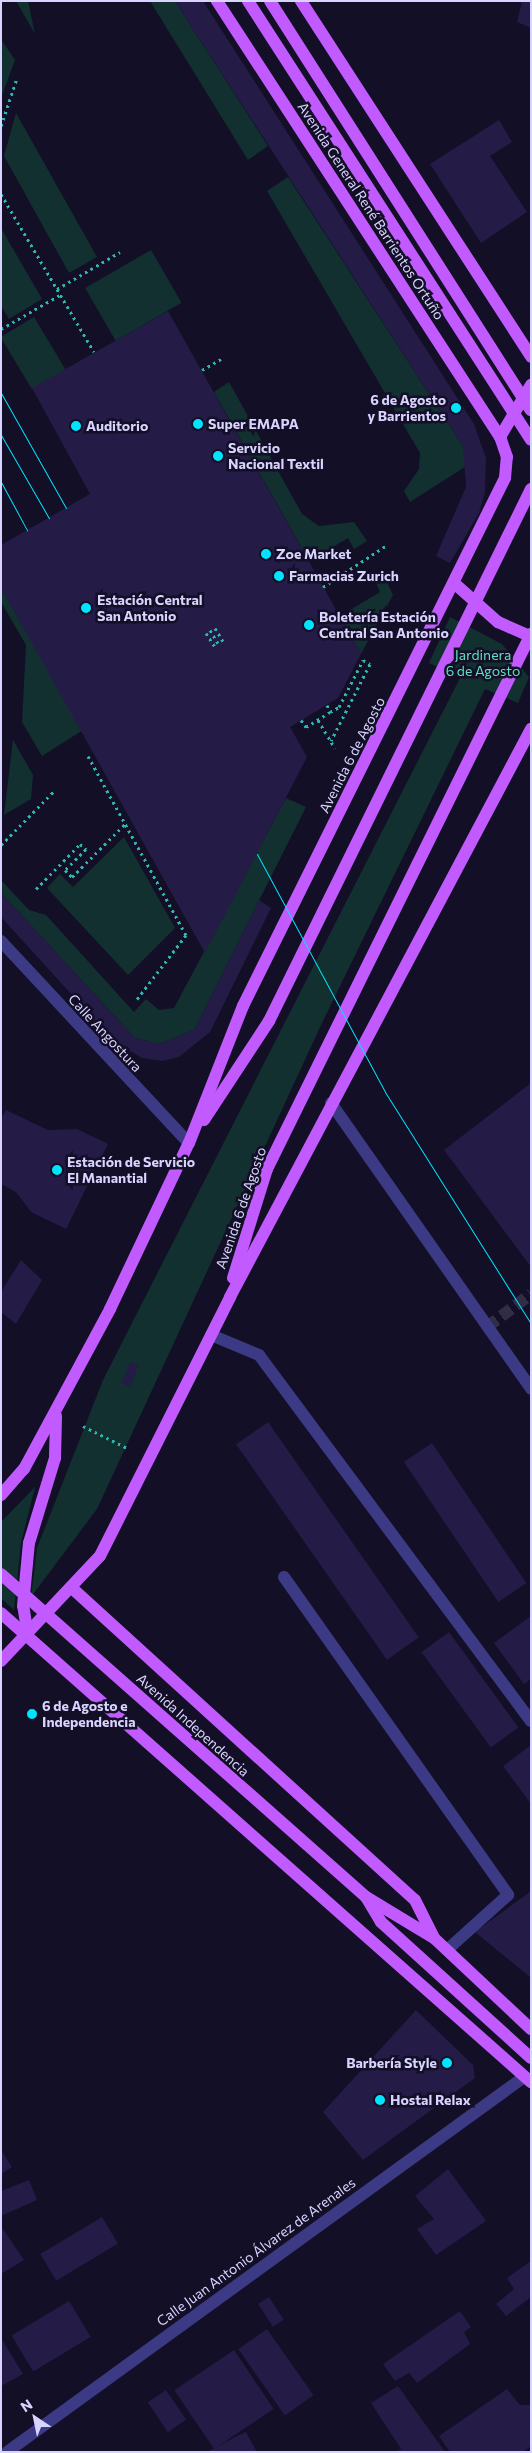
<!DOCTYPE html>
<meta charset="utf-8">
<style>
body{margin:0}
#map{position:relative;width:532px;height:2453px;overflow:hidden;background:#130f26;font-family:Commissioner,sans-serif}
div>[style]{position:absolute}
.green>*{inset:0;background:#12302f;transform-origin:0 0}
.building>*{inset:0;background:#241b47;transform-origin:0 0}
.minor-tunnel>*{height:12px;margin-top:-6px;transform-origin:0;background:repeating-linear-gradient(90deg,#312d47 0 12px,transparent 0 18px)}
.path>*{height:3px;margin-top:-1.5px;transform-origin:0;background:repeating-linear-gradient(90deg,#2fb8b0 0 2.5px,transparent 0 6.5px)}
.minor>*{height:12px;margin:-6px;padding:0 6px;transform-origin:6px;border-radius:6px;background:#3d3a85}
.major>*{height:12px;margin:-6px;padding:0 6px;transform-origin:6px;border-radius:6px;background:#c25bff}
.tram>*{height:1px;margin:-0.5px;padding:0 0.5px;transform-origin:0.5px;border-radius:0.5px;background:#00e5ff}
.dots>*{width:14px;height:14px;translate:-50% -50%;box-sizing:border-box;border:2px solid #130f26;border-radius:50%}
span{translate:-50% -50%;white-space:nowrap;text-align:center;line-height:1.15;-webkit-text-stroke:5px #130f26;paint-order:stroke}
.street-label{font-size:14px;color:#d9d4ff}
.poi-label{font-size:14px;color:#d9d4ff;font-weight:700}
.right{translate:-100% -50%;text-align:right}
.left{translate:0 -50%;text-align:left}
.park-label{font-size:14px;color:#5fe0c0}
.frame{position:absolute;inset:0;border:2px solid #d9d4ff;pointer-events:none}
.north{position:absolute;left:10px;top:2393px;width:50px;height:50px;-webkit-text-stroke:4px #130f26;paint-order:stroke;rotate:326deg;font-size:14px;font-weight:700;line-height:20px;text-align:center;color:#d9d4ff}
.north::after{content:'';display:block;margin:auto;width:18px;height:22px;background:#d9d4ff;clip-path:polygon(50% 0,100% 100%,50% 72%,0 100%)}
</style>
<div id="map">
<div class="green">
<i style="clip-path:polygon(16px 1px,28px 1px,35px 34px)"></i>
<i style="clip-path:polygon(150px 1px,175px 1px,268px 146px,248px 160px)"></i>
<i style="clip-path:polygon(1px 39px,15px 60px,1px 98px)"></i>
<i style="clip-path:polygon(16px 113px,97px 257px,69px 273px,4px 156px)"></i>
<i style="clip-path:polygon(288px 177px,463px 446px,468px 465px,410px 502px,404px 491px,419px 469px,420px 453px,267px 191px)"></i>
<i style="clip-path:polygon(1px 228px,42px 299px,9px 319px,1px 306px)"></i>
<i style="left:151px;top:250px;width:61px;height:76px;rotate:60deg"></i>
<i style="left:34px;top:317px;width:61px;height:39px;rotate:59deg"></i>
<i style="clip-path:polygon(229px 382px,302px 514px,319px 526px,354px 522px,367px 541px,354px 549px,348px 538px,309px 561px,214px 392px)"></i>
<i style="clip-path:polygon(385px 578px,393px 595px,361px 654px,340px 616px,380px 592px,376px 583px)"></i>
<i style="clip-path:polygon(1px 588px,83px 730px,42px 756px,22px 722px,26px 645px,1px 602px)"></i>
<i style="clip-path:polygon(450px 617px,502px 644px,529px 677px,518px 703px,485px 689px,322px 1023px,97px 1509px,31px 1597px,37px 1548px,103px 1380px,460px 678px,429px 663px)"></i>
<i style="clip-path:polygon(13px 740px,33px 775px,31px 799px,4px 815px)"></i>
<i style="clip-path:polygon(286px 798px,306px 807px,194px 1030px,159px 1044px,135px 1038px,1px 893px,1px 880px,29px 910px,46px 915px,134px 1012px,146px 999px,159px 1010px,174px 1008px)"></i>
<i style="clip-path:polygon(124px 837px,175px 928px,128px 975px,47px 888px,60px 874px,73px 887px)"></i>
<i style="clip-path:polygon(35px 1487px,21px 1543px,14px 1610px,1px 1598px,1px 1522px)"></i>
</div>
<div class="building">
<i style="clip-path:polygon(175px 1px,203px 1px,474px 424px,486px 458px,485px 492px,479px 513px,450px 563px,436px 556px,466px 487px,463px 446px)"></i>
<i style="clip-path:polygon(522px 1px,531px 1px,531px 28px,517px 22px)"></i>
<i style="clip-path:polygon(499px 120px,512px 142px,490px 156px,527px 212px,481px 243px,430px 164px)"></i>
<i style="clip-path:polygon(168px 311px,361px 654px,338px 698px,290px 727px,307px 757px,205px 953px,1px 588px,1px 545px,90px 494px,32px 388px)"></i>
<i style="clip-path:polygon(1px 893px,135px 1038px,159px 1044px,194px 1030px,259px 900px,271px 908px,210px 1032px,179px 1057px,162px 1061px,142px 1058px,114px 1041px,1px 917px)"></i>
<i style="clip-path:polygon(531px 1083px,531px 1267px,444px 1150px)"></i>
<i style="clip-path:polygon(6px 1110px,48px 1130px,77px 1129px,108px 1144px,66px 1229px,31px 1212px,16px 1192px,1px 1184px,1px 1119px)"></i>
<i style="clip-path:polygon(21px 1260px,42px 1280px,16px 1324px,1px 1312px,1px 1292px)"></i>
<i style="left:130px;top:1362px;width:9px;height:23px;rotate:21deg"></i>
<i style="left:268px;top:1422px;width:263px;height:39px;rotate:55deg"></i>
<i style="left:432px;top:1443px;width:169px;height:34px;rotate:56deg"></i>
<i style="clip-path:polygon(531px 1616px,531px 1679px,524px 1684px,494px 1643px)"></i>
<i style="left:449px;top:1632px;width:118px;height:34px;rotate:54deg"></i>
<i style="clip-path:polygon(531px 1745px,531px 1804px,503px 1766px)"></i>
<i style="clip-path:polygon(531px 1891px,531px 1978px,475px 1932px)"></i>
<i style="clip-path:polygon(416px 2010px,473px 2065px,475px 2078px,363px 2160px,323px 2112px)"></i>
<i style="clip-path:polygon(1px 2150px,12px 2167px,1px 2174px)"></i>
<i style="clip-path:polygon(448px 2169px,486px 2221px,436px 2255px,417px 2229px,434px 2219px,415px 2196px)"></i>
<i style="clip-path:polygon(29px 2180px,37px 2200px,1px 2216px,1px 2191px)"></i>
<i style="left:102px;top:2217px;width:31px;height:72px;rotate:59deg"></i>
<i style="clip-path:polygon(3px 2229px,24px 2260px,1px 2274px,1px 2230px)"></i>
<i style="clip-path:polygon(531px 2261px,531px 2297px,506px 2316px,496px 2304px,514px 2289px,507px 2278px)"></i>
<i style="left:269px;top:2297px;width:27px;height:13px;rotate:57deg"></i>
<i style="left:69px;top:2301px;width:42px;height:67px;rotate:59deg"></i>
<i style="clip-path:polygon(460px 2311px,471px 2327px,464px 2332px,470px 2344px,417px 2383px,409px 2373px,395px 2381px,383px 2364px)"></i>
<i style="left:267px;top:2329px;width:81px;height:35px;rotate:55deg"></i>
<i style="clip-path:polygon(1px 2338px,23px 2374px,1px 2386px)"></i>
<i style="left:234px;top:2350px;width:71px;height:72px;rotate:56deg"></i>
<i style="clip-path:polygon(398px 2386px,445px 2452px,396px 2452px,401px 2449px,371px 2403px)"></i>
<i style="clip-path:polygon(507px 2389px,520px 2405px,531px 2405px,531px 2446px,523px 2452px,450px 2452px,439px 2436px)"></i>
<i style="left:166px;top:2390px;width:36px;height:22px;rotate:56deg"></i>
<i style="clip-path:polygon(246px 2432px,257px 2452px,207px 2452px,237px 2436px)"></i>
</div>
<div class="minor-tunnel">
<i style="left:487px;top:1327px;width:55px;rotate:-36.9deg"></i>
</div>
<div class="path">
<i style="left:1px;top:126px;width:51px;rotate:-71.6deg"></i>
<i style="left:1px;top:194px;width:183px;rotate:59.5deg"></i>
<i style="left:57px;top:289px;width:73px;rotate:-30.4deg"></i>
<i style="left:1px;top:329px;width:68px;rotate:-30deg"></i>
<i style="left:202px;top:370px;width:22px;rotate:-30deg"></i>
<i style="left:323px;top:587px;width:77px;rotate:-33.3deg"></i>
<i style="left:215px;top:628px;width:17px;rotate:59deg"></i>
<i style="left:210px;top:630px;width:17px;rotate:59deg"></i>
<i style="left:206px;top:633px;width:17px;rotate:57deg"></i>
<i style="left:327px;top:705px;width:8px;rotate:67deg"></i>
<i style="left:330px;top:712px;width:10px;rotate:-29deg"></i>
<i style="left:339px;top:707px;width:53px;rotate:-62.9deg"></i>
<i style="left:363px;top:660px;width:8px;rotate:30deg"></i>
<i style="left:370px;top:664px;width:86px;rotate:116.9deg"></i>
<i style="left:301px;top:720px;width:9px;rotate:54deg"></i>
<i style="left:306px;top:727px;width:28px;rotate:-32deg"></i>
<i style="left:318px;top:720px;width:33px;rotate:59deg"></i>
<i style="left:88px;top:756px;width:204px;rotate:61.3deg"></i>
<i style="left:186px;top:935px;width:81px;rotate:127.4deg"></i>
<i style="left:1px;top:845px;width:76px;rotate:-45.5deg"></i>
<i style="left:36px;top:889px;width:63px;rotate:-45.6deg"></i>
<i style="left:80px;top:844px;width:8px;rotate:40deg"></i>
<i style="left:86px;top:849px;width:30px;rotate:135deg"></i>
<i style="left:65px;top:870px;width:10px;rotate:45deg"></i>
<i style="left:72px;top:877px;width:75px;rotate:-45deg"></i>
<i style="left:83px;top:1426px;width:49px;rotate:26.6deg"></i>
</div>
<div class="minor">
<i style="left:1px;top:941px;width:276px;rotate:47.1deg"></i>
<i style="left:331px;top:1103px;width:349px;rotate:55deg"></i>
<i style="left:211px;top:1335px;width:52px;rotate:22.6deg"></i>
<i style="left:259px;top:1355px;width:456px;rotate:53.4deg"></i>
<i style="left:284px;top:1577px;width:389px;rotate:54.8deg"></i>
<i style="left:508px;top:1895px;width:82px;rotate:138deg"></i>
<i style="left:7px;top:2452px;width:639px;rotate:-35.95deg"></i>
</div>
<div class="major">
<i style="left:248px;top:1px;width:522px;rotate:57.19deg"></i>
<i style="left:270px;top:1px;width:485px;rotate:57.5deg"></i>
<i style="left:301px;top:1px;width:424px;rotate:57.1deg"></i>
<i style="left:500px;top:437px;width:61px;rotate:-59.2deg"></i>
<i style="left:454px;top:583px;width:59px;rotate:41.6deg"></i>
<i style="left:498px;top:622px;width:36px;rotate:24deg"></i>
<i style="left:204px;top:1120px;width:118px;rotate:-56.7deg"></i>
<i style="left:269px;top:1021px;width:593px;rotate:-63.78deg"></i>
<i style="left:233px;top:1278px;width:114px;rotate:-72.7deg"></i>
<i style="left:267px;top:1169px;width:597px;rotate:-63.74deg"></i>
<i style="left:1px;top:1495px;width:35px;rotate:-49deg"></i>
<i style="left:24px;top:1469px;width:182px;rotate:-61.7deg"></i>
<i style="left:110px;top:1309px;width:184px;rotate:-64.6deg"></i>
<i style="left:189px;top:1143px;width:147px;rotate:-68.5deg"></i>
<i style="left:243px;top:1006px;width:589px;rotate:-63.61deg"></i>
<i style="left:505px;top:478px;width:21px;rotate:-85deg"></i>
<i style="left:507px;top:457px;width:21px;rotate:-109deg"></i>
<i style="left:500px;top:437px;width:520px;rotate:-122.99deg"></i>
<i style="left:1px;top:1574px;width:487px;rotate:41.5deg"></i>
<i style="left:366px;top:1897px;width:79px;rotate:31.1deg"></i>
<i style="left:434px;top:1938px;width:133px;rotate:43.2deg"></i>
<i style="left:73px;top:1589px;width:462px;rotate:42.3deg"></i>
<i style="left:415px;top:1900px;width:42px;rotate:63.4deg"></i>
<i style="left:1px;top:1613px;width:708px;rotate:41.51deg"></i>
<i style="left:28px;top:1636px;width:30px;rotate:-99deg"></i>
<i style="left:23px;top:1606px;width:63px;rotate:-84.6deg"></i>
<i style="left:29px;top:1543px;width:89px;rotate:-73deg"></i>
<i style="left:55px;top:1458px;width:42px;rotate:-88.6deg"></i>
<i style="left:1px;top:1661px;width:144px;rotate:-46.7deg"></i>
<i style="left:100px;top:1556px;width:290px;rotate:-63.3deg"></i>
<i style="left:230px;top:1297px;width:643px;rotate:-62.08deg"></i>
<i style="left:366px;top:1897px;width:29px;rotate:59deg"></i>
<i style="left:381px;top:1922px;width:202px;rotate:42.2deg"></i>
</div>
<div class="tram">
<i style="left:1px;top:393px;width:132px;rotate:60.5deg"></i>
<i style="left:1px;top:435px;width:96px;rotate:60deg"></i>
<i style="left:1px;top:482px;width:55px;rotate:61.6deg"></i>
<i style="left:257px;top:854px;width:270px;rotate:61.7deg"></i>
<i style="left:385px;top:1092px;width:274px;rotate:57.8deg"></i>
</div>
<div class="dots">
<i style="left:456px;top:408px;background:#00e5ff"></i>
<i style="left:198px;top:424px;background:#00e5ff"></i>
<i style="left:76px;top:426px;background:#00e5ff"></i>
<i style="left:218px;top:456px;background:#00e5ff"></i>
<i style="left:266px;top:554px;background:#00e5ff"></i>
<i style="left:279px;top:576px;background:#00e5ff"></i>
<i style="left:86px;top:608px;background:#00e5ff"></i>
<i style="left:309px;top:625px;background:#00e5ff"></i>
<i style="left:57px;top:1170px;background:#00e5ff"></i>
<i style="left:32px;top:1714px;background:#00e5ff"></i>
<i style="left:447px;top:2063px;background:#00e5ff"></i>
<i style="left:380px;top:2100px;background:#00e5ff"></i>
</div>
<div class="street-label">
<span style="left:371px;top:211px;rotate:57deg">Avenida General René Barrientos Ortuño</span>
<span style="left:352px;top:755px;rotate:-63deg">Avenida 6 de Agosto</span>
<span style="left:105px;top:1033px;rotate:47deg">Calle Angostura</span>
<span style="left:241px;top:1208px;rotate:-71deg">Avenida 6 de Agosto</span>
<span style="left:193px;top:1725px;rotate:42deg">Avenida Independencia</span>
<span style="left:256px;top:2252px;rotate:-36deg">Calle Juan Antonio Álvarez de Arenales</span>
</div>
<div class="poi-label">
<span class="right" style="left:446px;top:408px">6 de Agosto<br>y Barrientos</span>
<span class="left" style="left:208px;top:424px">Super EMAPA</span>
<span class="left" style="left:86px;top:426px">Auditorio</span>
<span class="left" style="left:228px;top:456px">Servicio<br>Nacional Textil</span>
<span class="left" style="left:276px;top:554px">Zoe Market</span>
<span class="left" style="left:289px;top:576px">Farmacias Zurich</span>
<span class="left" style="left:97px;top:608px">Estación Central<br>San Antonio</span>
<span class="left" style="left:319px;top:625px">Boletería Estación<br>Central San Antonio</span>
<span class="left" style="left:67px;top:1170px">Estación de Servicio<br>El Manantial</span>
<span class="left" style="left:42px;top:1714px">6 de Agosto e<br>Independencia</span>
<span class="right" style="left:437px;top:2063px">Barbería Style</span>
<span class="left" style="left:390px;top:2100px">Hostal Relax</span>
</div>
<div class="park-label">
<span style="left:483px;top:663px">Jardinera<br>6 de Agosto</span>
</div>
<div class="frame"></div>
<div class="north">N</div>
</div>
